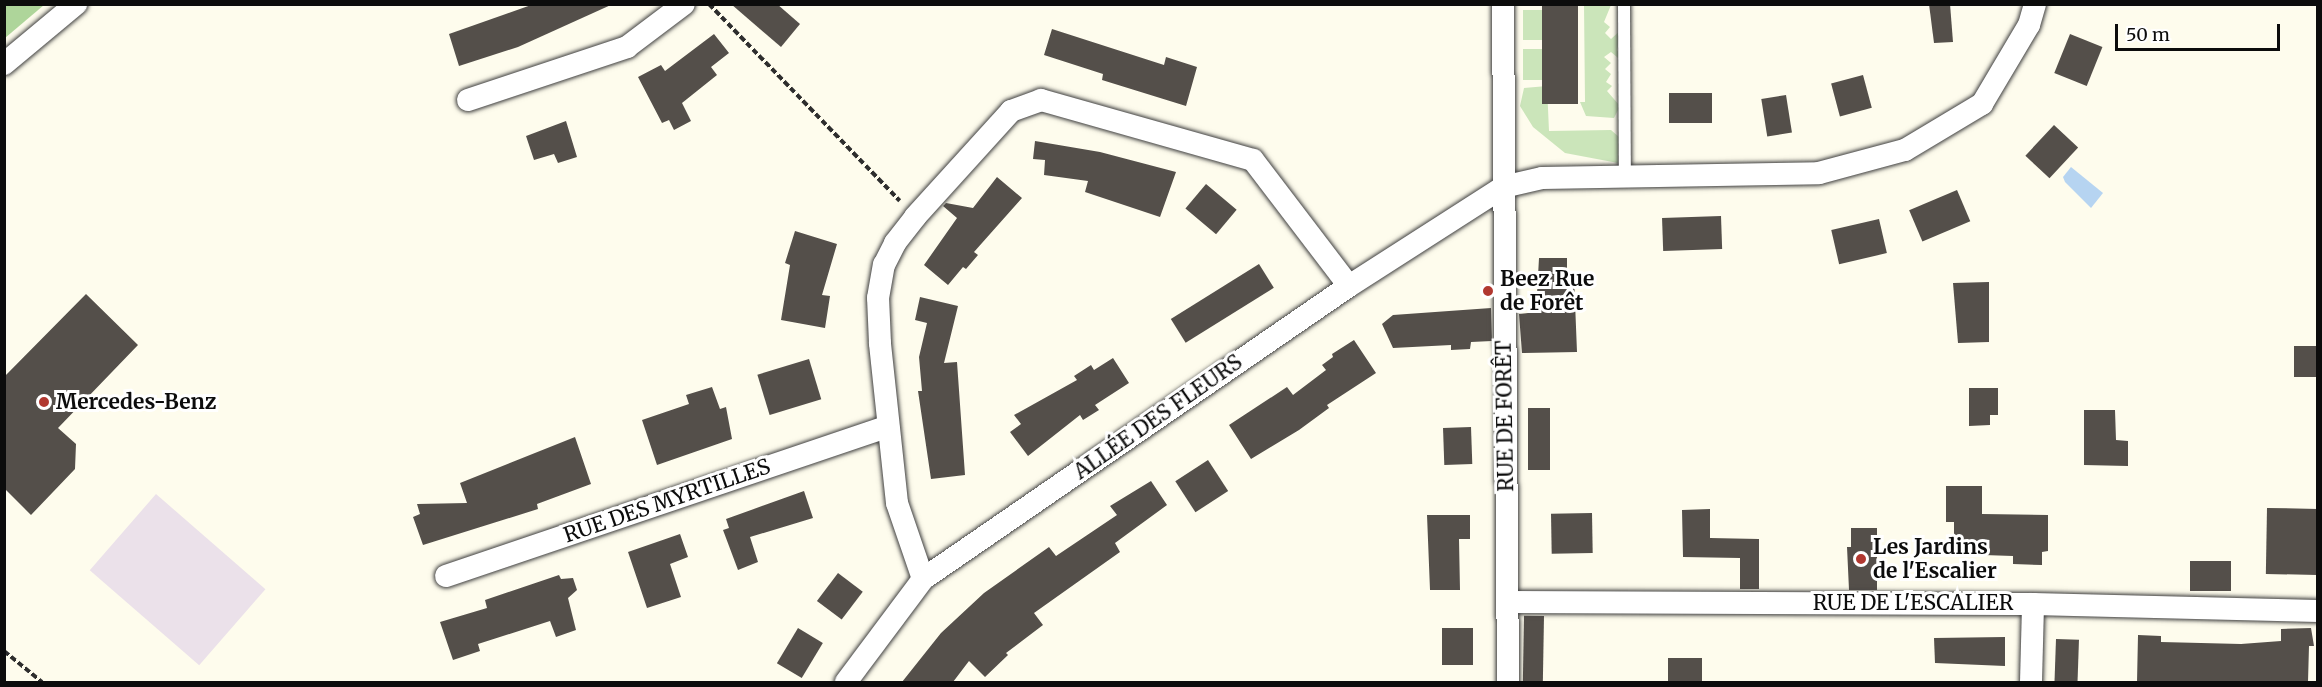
<!DOCTYPE html>
<meta charset="utf-8">
<style>
body{margin:0}
#map{position:relative;width:2322px;height:687px;overflow:hidden;background:#fefced;font-family:Merriweather,serif}
div>[style]{position:absolute}
.industrial>*{inset:0;background:#ebe1ea;transform-origin:0 0}
.green>*{inset:0;background:#cbe5ba;transform-origin:0 0}
.forest>*{inset:0;background:#aed59a}
.water>*{inset:0;background:#b6d4f1}
.building>*{inset:0;background:#544f4a;transform-origin:0 0}
.path>*{height:4px;margin-top:-2px;transform-origin:0;background:repeating-linear-gradient(90deg,#2e2e2e 0 6px,transparent 0 9px)}
.roads{filter:drop-shadow(0 0 2px #3f3f3f) drop-shadow(0 0 2px #3f3f3f)}
.service>*{height:12px;margin:-6px;padding:0 6px;transform-origin:6px;border-radius:6px;background:#fff}
.minor>*{height:22px;margin:-11px;padding:0 11px;transform-origin:11px;border-radius:11px;background:#fff}
.dots>*{width:16px;height:16px;translate:-50% -50%;box-sizing:border-box;border:3px solid #fff;border-radius:50%}
span{translate:-50% -50%;white-space:nowrap;text-align:center;line-height:1.15;-webkit-text-stroke:6px #fff;paint-order:stroke}
.poi-label{font-size:21px;color:#0c0c0c;font-weight:700}
.left{translate:0 -50%;text-align:left}
.street-label{font-size:21px;color:#0c0c0c}
.frame{position:absolute;inset:0;border:6px solid #0c0c0c;pointer-events:none}
.scale{position:absolute;left:2115px;top:24px;width:165px;height:27px;box-sizing:border-box;border:3px solid #0c0c0c;border-top:0;padding-left:8px;font-size:18px;line-height:21px;white-space:nowrap;color:#0c0c0c;-webkit-text-stroke:4px #fff;paint-order:stroke}
</style>
<div id="map">
<div class="industrial">
<i style="left:156px;top:494px;width:145px;height:101px;rotate:41deg"></i>
</div>
<div class="green">
<i style="clip-path:polygon(1584px 5px,1611px 5px,1604px 22px,1610px 27px,1605px 33px,1611px 39px,1623px 28px,1617px 50px,1624px 63px,1611px 52px,1604px 57px,1611px 63px,1605px 69px,1611px 74px,1606px 82px,1612px 86px,1607px 91px,1620px 106px,1614px 118px,1586px 116px,1580px 102px,1585px 102px)"></i>
<i style="left:1547px;top:10px;width:30px;height:24px;rotate:90deg"></i>
<i style="left:1523px;top:49px;width:24px;height:31px"></i>
<i style="clip-path:polygon(1547px 86px,1549px 131px,1611px 130px,1619px 137px,1618px 163px,1565px 153px,1533px 127px,1520px 106px,1524px 88px)"></i>
</div>
<div class="forest">
<i style="clip-path:polygon(5px 4px,44px 4px,44px 5px,5px 38px)"></i>
</div>
<div class="water">
<i style="clip-path:polygon(2071px 167px,2103px 193px,2091px 208px,2065px 182px,2063px 177px)"></i>
</div>
<div class="building">
<i style="clip-path:polygon(534px 4px,613px 4px,518px 47px,459px 66px,449px 34px)"></i>
<i style="clip-path:polygon(731px 4px,777px 4px,800px 24px,781px 47px)"></i>
<i style="left:1542px;top:4px;width:36px;height:100px"></i>
<i style="clip-path:polygon(1929px 4px,1950px 4px,1953px 42px,1934px 43px)"></i>
<i style="clip-path:polygon(1052px 29px,1164px 65px,1166px 57px,1197px 67px,1186px 106px,1102px 80px,1103px 74px,1044px 55px)"></i>
<i style="clip-path:polygon(714px 34px,729px 53px,711px 67px,717px 75px,682px 103px,691px 121px,674px 130px,669px 120px,662px 123px,638px 77px,661px 65px,665px 71px)"></i>
<i style="left:2070px;top:34px;width:35px;height:42px;rotate:22deg"></i>
<i style="left:1863px;top:75px;width:34px;height:33px;rotate:75deg"></i>
<i style="left:1669px;top:93px;width:43px;height:30px"></i>
<i style="left:1786px;top:95px;width:38px;height:25px;rotate:81deg"></i>
<i style="clip-path:polygon(566px 121px,577px 157px,558px 163px,554px 154px,534px 160px,526px 136px)"></i>
<i style="left:2054px;top:125px;width:33px;height:42px;rotate:43deg"></i>
<i style="clip-path:polygon(1035px 141px,1100px 152px,1176px 172px,1160px 217px,1085px 192px,1088px 181px,1044px 175px,1045px 160px,1033px 159px)"></i>
<i style="clip-path:polygon(997px 177px,1022px 198px,974px 252px,978px 255px,966px 269px,963px 267px,948px 285px,924px 265px,957px 218px,943px 206px,946px 203px,973px 208px)"></i>
<i style="left:1206px;top:184px;width:40px;height:32px;rotate:40deg"></i>
<i style="left:1957px;top:190px;width:34px;height:52px;rotate:67deg"></i>
<i style="left:1721px;top:216px;width:33px;height:59px;rotate:88deg"></i>
<i style="left:1879px;top:219px;width:35px;height:49px;rotate:77deg"></i>
<i style="clip-path:polygon(795px 231px,837px 244px,822px 295px,830px 296px,825px 328px,781px 320px,790px 265px,785px 263px)"></i>
<i style="clip-path:polygon(1539px 258px,1567px 258px,1567px 277px,1574px 277px,1577px 352px,1522px 353px,1519px 314px,1536px 312px)"></i>
<i style="left:1259px;top:264px;width:28px;height:104px;rotate:58deg"></i>
<i style="clip-path:polygon(1989px 282px,1989px 342px,1958px 343px,1953px 283px)"></i>
<i style="clip-path:polygon(86px 294px,138px 345px,58px 428px,76px 444px,75px 469px,31px 515px,4px 488px,4px 377px)"></i>
<i style="clip-path:polygon(920px 297px,958px 306px,944px 363px,957px 362px,965px 475px,931px 479px,918px 391px,922px 391px,919px 357px,927px 323px,915px 320px)"></i>
<i style="clip-path:polygon(1491px 308px,1492px 341px,1471px 342px,1470px 349px,1451px 350px,1451px 345px,1393px 348px,1382px 324px,1393px 315px)"></i>
<i style="clip-path:polygon(1354px 340px,1376px 373px,1327px 405px,1329px 408px,1299px 430px,1251px 459px,1229px 425px,1287px 387px,1293px 395px,1326px 370px,1322px 365px,1333px 357px,1332px 354px)"></i>
<i style="left:2318px;top:346px;width:31px;height:24px;rotate:90deg"></i>
<i style="clip-path:polygon(1113px 358px,1129px 383px,1095px 405px,1099px 410px,1083px 420px,1080px 415px,1028px 456px,1010px 432px,1021px 424px,1014px 415px,1077px 380px,1074px 376px,1091px 365px,1094px 370px)"></i>
<i style="left:809px;top:359px;width:42px;height:54px;rotate:73deg"></i>
<i style="clip-path:polygon(712px 387px,720px 409px,726px 407px,732px 439px,657px 465px,642px 420px,689px 404px,686px 395px)"></i>
<i style="clip-path:polygon(1969px 388px,1998px 388px,1998px 415px,1990px 415px,1990px 425px,1969px 426px)"></i>
<i style="left:1550px;top:408px;width:62px;height:22px;rotate:90deg"></i>
<i style="clip-path:polygon(2084px 410px,2115px 410px,2116px 440px,2128px 441px,2128px 466px,2084px 465px)"></i>
<i style="left:1471px;top:427px;width:37px;height:28px;rotate:88deg"></i>
<i style="clip-path:polygon(575px 437px,591px 484px,537px 504px,538px 509px,423px 545px,413px 517px,420px 514px,417px 504px,467px 503px,460px 483px)"></i>
<i style="left:1208px;top:460px;width:37px;height:39px;rotate:57deg"></i>
<i style="clip-path:polygon(1151px 481px,1167px 505px,1115px 543px,1120px 552px,1034px 613px,1043px 625px,1006px 653px,1008px 655px,985px 677px,969px 661px,953px 682px,902px 682px,941px 633px,984px 593px,1049px 547px,1056px 556px,1117px 515px,1110px 506px)"></i>
<i style="clip-path:polygon(1946px 486px,1982px 486px,1982px 514px,2048px 515px,2048px 551px,2042px 552px,2042px 565px,2013px 564px,2013px 556px,1954px 554px,1954px 522px,1946px 522px)"></i>
<i style="clip-path:polygon(804px 491px,813px 518px,750px 537px,758px 562px,738px 570px,723px 530px,729px 528px,726px 519px)"></i>
<i style="left:2267px;top:508px;width:51px;height:66px;rotate:1deg"></i>
<i style="clip-path:polygon(1710px 509px,1710px 538px,1759px 539px,1759px 589px,1740px 589px,1740px 558px,1683px 557px,1682px 510px)"></i>
<i style="left:1592px;top:513px;width:40px;height:41px;rotate:89deg"></i>
<i style="clip-path:polygon(1427px 515px,1470px 515px,1470px 539px,1459px 539px,1460px 590px,1430px 590px)"></i>
<i style="clip-path:polygon(1851px 528px,1877px 528px,1877px 590px,1849px 590px,1847px 547px,1851px 547px)"></i>
<i style="clip-path:polygon(680px 534px,688px 557px,670px 564px,681px 597px,647px 608px,628px 552px)"></i>
<i style="left:2190px;top:561px;width:41px;height:30px"></i>
<i style="left:838px;top:573px;width:31px;height:35px;rotate:37deg"></i>
<i style="clip-path:polygon(559px 575px,561px 579px,573px 578px,577px 590px,568px 598px,576px 630px,556px 637px,550px 621px,478px 644px,480px 651px,453px 660px,440px 622px,487px 608px,485px 600px)"></i>
<i style="left:1544px;top:616px;width:66px;height:20px;rotate:91deg"></i>
<i style="left:798px;top:628px;width:29px;height:41px;rotate:31deg"></i>
<i style="left:1442px;top:628px;width:31px;height:37px"></i>
<i style="clip-path:polygon(2311px 628px,2314px 646px,2309px 646px,2308px 682px,2137px 682px,2138px 635px,2161px 636px,2161px 642px,2241px 644px,2281px 641px,2281px 629px)"></i>
<i style="clip-path:polygon(2005px 637px,2005px 666px,1935px 663px,1934px 638px)"></i>
<i style="left:2056px;top:639px;width:23px;height:43px;rotate:2deg"></i>
<i style="left:1668px;top:658px;width:34px;height:24px"></i>
</div>
<div class="path">
<i style="left:709px;top:4px;width:274px;rotate:45.9deg"></i>
<i style="left:4px;top:651px;width:49px;rotate:39.2deg"></i>
</div>
<div class="roads">
<div class="service">
<i style="left:1624px;top:4px;width:172px;rotate:89.7deg"></i>
</div>
<div class="minor">
<i style="left:1503px;top:4px;width:678px;rotate:89.58deg"></i>
<i style="left:4px;top:64px;width:94px;rotate:-39.8deg"></i>
<i style="left:468px;top:100px;width:168px;rotate:-18.4deg"></i>
<i style="left:627px;top:47px;width:71px;rotate:-37deg"></i>
<i style="left:446px;top:576px;width:467px;rotate:-18.7deg"></i>
<i style="left:923px;top:579px;width:80px;rotate:-108.9deg"></i>
<i style="left:897px;top:503px;width:161px;rotate:-96.1deg"></i>
<i style="left:880px;top:343px;width:45px;rotate:-92.5deg"></i>
<i style="left:878px;top:298px;width:34px;rotate:-80deg"></i>
<i style="left:884px;top:265px;width:25px;rotate:-63deg"></i>
<i style="left:895px;top:243px;width:33px;rotate:-52deg"></i>
<i style="left:915px;top:217px;width:143px;rotate:-47.8deg"></i>
<i style="left:1011px;top:111px;width:32px;rotate:-20deg"></i>
<i style="left:1041px;top:100px;width:220px;rotate:15.8deg"></i>
<i style="left:1253px;top:160px;width:158px;rotate:52.7deg"></i>
<i style="left:1508px;top:602px;width:525px;rotate:0.22deg"></i>
<i style="left:2033px;top:604px;width:285px;rotate:1.4deg"></i>
<i style="left:846px;top:682px;width:129px;rotate:-53.2deg"></i>
<i style="left:923px;top:579px;width:517px;rotate:-34.52deg"></i>
<i style="left:1349px;top:286px;width:183px;rotate:-32.7deg"></i>
<i style="left:1503px;top:187px;width:40px;rotate:-13deg"></i>
<i style="left:1542px;top:178px;width:277px;rotate:-1deg"></i>
<i style="left:1819px;top:173px;width:89px;rotate:-15deg"></i>
<i style="left:1905px;top:150px;width:90px;rotate:-30.9deg"></i>
<i style="left:1982px;top:104px;width:92px;rotate:-59.3deg"></i>
<i style="left:2029px;top:25px;width:22px;rotate:-74deg"></i>
<i style="left:2031px;top:682px;width:78px;rotate:-88.5deg"></i>
</div>
</div>
<div class="dots">
<i style="left:1488px;top:291px;background:#b13830"></i>
<i style="left:44px;top:402px;background:#b13830"></i>
<i style="left:1861px;top:559px;background:#b13830"></i>
</div>
<div class="poi-label">
<span class="left" style="left:1500px;top:291px">Beez Rue<br>de Forêt</span>
<span class="left" style="left:56px;top:402px">Mercedes-Benz</span>
<span class="left" style="left:1873px;top:559px">Les Jardins<br>de l'Escalier</span>
</div>
<div class="street-label">
<span style="left:1505px;top:416px;rotate:-91deg">RUE DE FORÊT</span>
<span style="left:1158px;top:417px;rotate:-35deg">ALLÉE DES FLEURS</span>
<span style="left:667px;top:501px;rotate:-19deg">RUE DES MYRTILLES</span>
<span style="left:1913px;top:603px">RUE DE L'ESCALIER</span>
</div>
<div class="frame"></div>
<div class="scale">50 m</div>
</div>
